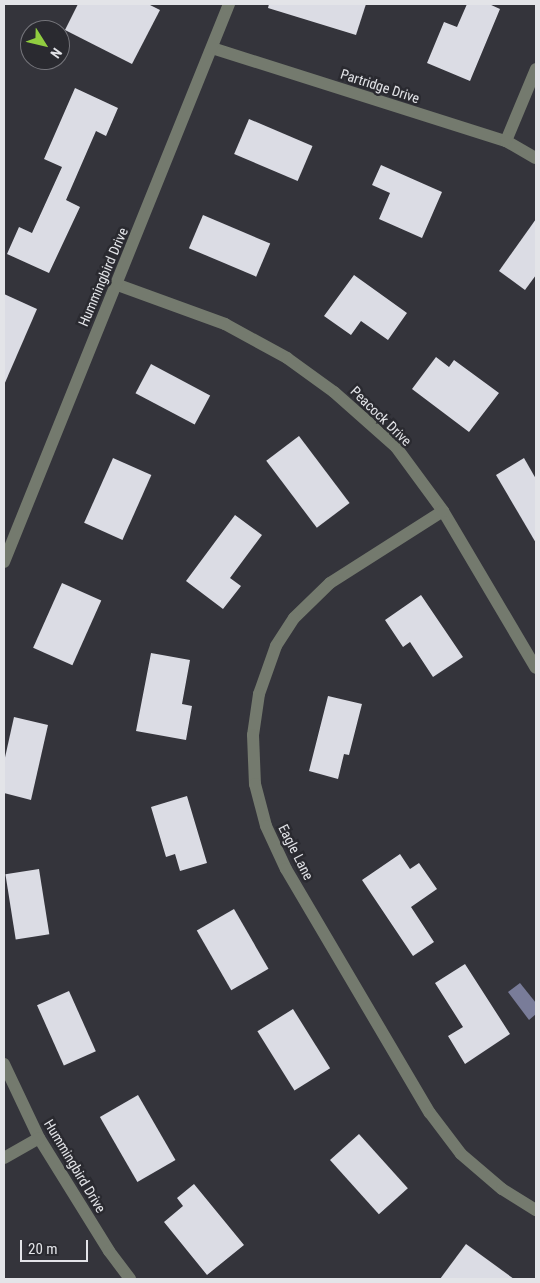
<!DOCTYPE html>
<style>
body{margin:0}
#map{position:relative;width:540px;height:1283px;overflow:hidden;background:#34343b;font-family:"Roboto Condensed",sans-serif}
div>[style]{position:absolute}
.water>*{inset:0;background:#797c99}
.building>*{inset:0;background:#dbdce4;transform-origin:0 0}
.minor>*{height:12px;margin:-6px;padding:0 6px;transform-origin:6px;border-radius:6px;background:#747a6e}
span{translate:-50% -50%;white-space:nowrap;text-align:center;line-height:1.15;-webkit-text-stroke:5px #2a2a30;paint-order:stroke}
.street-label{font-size:14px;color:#e3e4e8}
.frame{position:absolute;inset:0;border:5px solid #e3e4e8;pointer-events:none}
.north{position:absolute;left:20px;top:20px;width:50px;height:50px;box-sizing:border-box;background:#2a2a30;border:1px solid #74747a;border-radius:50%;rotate:126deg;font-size:14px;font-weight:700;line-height:20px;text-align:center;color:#e3e4e8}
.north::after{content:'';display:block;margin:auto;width:18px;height:22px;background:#91cd40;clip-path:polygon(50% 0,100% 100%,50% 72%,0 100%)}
.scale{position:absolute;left:20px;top:1240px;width:68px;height:22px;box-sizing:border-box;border:2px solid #e3e4e8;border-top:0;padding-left:6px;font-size:15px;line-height:18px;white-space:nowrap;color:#e3e4e8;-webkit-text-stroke:4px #2a2a30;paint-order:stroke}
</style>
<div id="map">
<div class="water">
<i style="clip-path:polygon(520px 983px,536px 1003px,536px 1014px,529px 1020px,508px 992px)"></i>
</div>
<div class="building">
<i style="clip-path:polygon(78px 4px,148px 4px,160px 10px,132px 64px,65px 30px)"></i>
<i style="clip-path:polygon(269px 4px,366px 4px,356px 35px,268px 8px)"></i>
<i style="clip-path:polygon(467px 4px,489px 4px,500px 9px,470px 81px,427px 63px,444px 22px,457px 27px)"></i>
<i style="clip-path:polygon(75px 88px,118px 108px,106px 136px,96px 131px,66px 200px,80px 207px,49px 273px,7px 254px,19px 227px,32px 233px,62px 167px,44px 159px)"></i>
<i style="left:249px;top:119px;width:69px;height:38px;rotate:23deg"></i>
<i style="clip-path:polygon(381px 165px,442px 192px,422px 238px,379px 219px,390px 193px,372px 185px)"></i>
<i style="left:203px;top:215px;width:73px;height:36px;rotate:23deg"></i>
<i style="clip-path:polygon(536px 219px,536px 275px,525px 290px,499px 271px)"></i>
<i style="clip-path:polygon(354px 275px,407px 313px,388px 340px,361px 321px,351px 335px,324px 316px)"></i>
<i style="clip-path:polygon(4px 294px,37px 309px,4px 385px)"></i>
<i style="clip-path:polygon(436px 357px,449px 367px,454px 360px,499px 393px,469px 432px,412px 389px)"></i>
<i style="left:151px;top:364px;width:67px;height:33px;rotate:28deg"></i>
<i style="left:299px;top:436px;width:84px;height:41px;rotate:53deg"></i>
<i style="left:113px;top:458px;width:42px;height:71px;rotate:24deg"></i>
<i style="clip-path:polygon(524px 458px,536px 479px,536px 543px,496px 475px)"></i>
<i style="clip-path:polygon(235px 515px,262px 535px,230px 578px,241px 586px,223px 609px,186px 581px)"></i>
<i style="left:62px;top:583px;width:43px;height:71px;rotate:24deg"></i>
<i style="clip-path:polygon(421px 595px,463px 657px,433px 677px,410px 642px,403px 647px,385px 620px)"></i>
<i style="clip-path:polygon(151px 653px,190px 660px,182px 704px,192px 706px,186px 740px,136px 731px)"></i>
<i style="clip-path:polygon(328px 696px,362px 704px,349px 755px,344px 754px,338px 779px,309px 771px)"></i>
<i style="clip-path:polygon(14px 717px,48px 725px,31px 800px,4px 793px,4px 762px)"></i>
<i style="clip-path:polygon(187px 796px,207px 863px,180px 871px,175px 854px,166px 857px,151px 807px)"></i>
<i style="clip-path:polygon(400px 854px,410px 869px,419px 863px,437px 889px,411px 907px,434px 942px,413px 956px,362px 880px)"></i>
<i style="left:39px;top:869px;width:66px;height:34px;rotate:81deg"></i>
<i style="left:234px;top:909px;width:69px;height:43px;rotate:60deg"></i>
<i style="clip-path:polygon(465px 964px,510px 1034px,465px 1064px,448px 1036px,463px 1027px,435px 983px)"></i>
<i style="left:69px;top:991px;width:66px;height:35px;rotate:66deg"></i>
<i style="left:293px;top:1009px;width:70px;height:42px;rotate:58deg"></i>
<i style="left:138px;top:1095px;width:75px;height:44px;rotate:60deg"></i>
<i style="left:359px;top:1134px;width:73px;height:39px;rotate:48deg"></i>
<i style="clip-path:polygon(194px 1184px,244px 1245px,207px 1275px,164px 1222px,183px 1206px,177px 1198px)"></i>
<i style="clip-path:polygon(466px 1244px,514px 1279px,440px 1279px)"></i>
</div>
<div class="minor">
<i style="left:212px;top:48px;width:308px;rotate:17.6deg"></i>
<i style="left:506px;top:141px;width:34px;rotate:30deg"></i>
<i style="left:506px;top:141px;width:78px;rotate:-67.4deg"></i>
<i style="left:118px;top:285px;width:114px;rotate:20deg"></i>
<i style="left:225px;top:324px;width:71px;rotate:28.7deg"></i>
<i style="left:287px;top:358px;width:58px;rotate:35.9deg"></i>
<i style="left:334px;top:392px;width:83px;rotate:41.6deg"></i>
<i style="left:396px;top:447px;width:79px;rotate:53.7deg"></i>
<i style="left:443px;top:511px;width:182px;rotate:59.4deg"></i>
<i style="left:443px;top:511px;width:134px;rotate:147.5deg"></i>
<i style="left:330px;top:583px;width:50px;rotate:135.8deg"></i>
<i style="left:294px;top:618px;width:33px;rotate:123deg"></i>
<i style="left:276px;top:646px;width:51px;rotate:109.5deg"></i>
<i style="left:259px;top:694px;width:41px;rotate:98.3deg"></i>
<i style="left:253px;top:735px;width:49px;rotate:87.7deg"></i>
<i style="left:255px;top:784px;width:43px;rotate:75.3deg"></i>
<i style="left:266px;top:826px;width:47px;rotate:65.1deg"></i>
<i style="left:286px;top:869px;width:283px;rotate:59.5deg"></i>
<i style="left:430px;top:1113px;width:51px;rotate:52.9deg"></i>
<i style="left:461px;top:1154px;width:54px;rotate:40.5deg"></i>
<i style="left:502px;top:1189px;width:40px;rotate:32deg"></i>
<i style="left:4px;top:562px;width:602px;rotate:-68.04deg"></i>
<i style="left:4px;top:1064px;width:82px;rotate:64.7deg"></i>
<i style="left:39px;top:1138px;width:133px;rotate:58.2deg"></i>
<i style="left:109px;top:1251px;width:35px;rotate:53deg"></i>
<i style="left:4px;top:1158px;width:40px;rotate:-29.7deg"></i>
</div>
<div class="street-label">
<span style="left:380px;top:86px;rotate:18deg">Partridge Drive</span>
<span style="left:103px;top:277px;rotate:-67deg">Hummingbird Drive</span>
<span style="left:381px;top:416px;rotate:44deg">Peacock Drive</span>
<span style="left:296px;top:852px;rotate:63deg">Eagle Lane</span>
<span style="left:75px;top:1166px;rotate:59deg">Hummingbird Drive</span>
</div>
<div class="frame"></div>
<div class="north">N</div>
<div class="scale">20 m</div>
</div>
